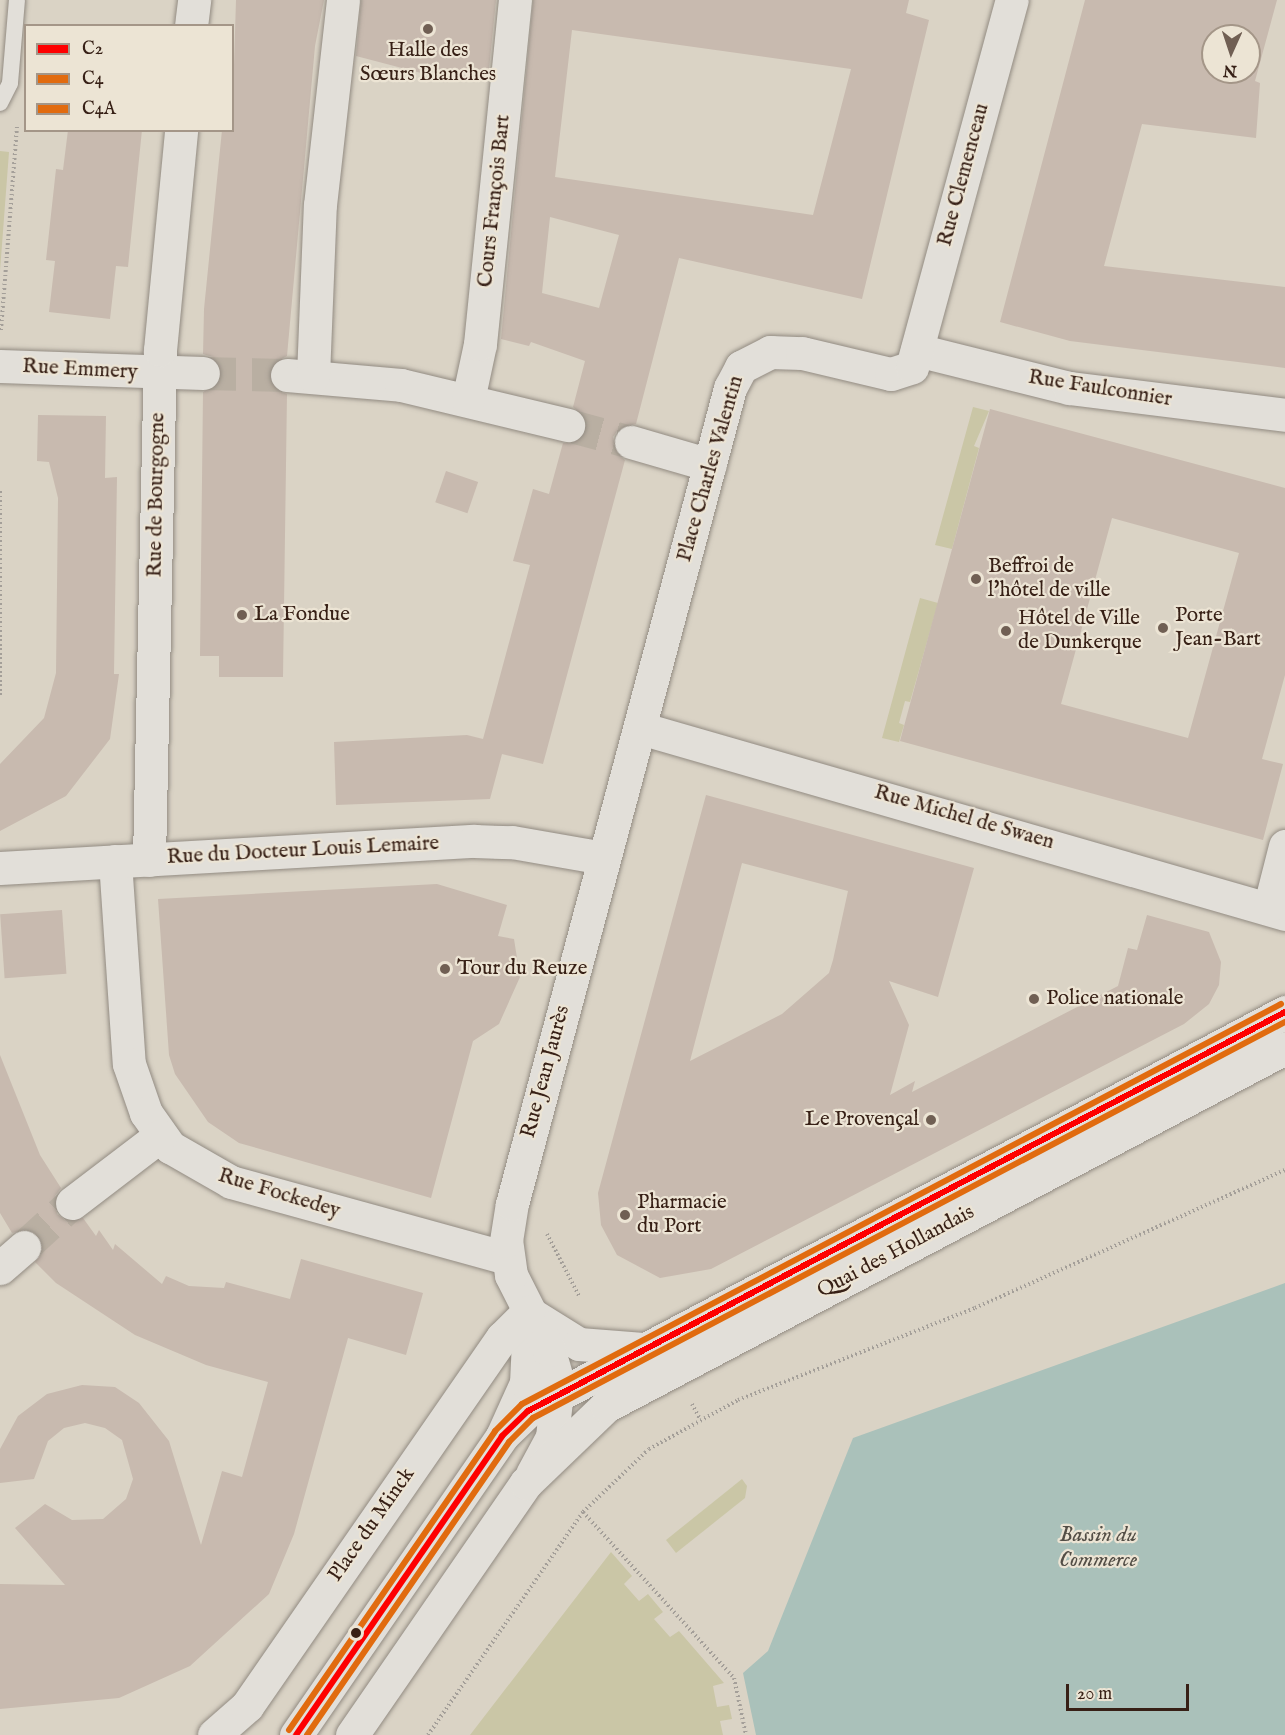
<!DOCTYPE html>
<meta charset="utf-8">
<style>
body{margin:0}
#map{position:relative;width:1285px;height:1735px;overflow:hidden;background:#dad3c5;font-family:"IM FELL English",serif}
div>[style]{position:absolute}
.green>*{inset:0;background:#cac6a6}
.water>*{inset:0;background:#aac1ba}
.building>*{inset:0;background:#c8baaf;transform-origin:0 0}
.street-tunnel>*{height:33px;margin-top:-16.5px;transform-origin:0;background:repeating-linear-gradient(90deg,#b9afa2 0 33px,transparent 0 49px)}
.path>*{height:4px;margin-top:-2px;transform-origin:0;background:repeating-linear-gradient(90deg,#a49f99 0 1.5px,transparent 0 4.5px)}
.roads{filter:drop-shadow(0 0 2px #928b82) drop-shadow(0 0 2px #928b82)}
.lane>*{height:16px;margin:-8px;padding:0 8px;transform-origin:8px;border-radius:8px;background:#e2dfd9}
.street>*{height:33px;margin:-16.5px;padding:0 16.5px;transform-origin:16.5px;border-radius:16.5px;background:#e2dfd9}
.secondary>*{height:33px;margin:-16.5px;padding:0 16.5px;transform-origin:16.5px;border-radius:16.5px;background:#e2dfd9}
.bus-1>*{height:6px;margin:-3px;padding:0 3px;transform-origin:3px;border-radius:3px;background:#fe0000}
.bus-2>*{height:6px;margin:-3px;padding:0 3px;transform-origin:3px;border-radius:3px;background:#e16b0f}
.bus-3>*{height:6px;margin:-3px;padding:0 3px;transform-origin:3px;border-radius:3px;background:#e16b0f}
.dots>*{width:16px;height:16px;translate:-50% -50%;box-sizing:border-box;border:3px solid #ece4d4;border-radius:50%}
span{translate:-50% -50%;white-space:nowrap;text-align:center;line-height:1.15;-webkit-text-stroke:4.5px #ece4d4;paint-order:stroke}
.poi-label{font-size:21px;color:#372016}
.left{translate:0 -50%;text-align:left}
.right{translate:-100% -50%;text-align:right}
.street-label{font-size:21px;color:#372016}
.water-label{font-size:22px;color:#534e46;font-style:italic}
.legend{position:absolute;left:24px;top:24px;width:210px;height:108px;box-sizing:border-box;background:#ece4d4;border:2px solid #a49688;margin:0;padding:8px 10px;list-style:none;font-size:18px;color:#372016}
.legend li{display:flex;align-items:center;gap:12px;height:30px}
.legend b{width:30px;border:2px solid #a49688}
.north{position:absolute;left:1201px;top:24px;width:60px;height:60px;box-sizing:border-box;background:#ece4d4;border:2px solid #a49688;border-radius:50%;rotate:183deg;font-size:16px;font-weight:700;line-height:24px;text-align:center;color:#372016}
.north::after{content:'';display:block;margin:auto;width:21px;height:27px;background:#705f53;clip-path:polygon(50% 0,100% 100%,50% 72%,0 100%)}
.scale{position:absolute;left:1066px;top:1684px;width:123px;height:27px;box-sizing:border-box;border:3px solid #372016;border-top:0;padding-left:8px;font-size:18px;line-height:21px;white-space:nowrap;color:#372016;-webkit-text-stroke:4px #ece4d4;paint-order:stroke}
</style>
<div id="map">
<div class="green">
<i style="clip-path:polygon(0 151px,9px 152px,0 271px)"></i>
<i style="clip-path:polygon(973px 407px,989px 411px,974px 446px,979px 448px,952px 549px,935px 545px)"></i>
<i style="clip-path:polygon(920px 598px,938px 603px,910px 702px,905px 701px,899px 723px,904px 725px,899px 742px,882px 738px)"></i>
<i style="clip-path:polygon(742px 1479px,747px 1486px,745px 1498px,676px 1553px,666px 1540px)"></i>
<i style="clip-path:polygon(611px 1552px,632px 1576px,624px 1584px,639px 1601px,648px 1594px,663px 1612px,654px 1619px,670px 1637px,679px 1631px,724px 1683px,713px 1686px,717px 1707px,729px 1705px,732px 1719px,720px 1721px,723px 1735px,470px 1735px)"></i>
</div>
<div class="water">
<i style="clip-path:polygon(1285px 1283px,1285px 1735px,756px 1735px,743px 1673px,768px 1651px,853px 1438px)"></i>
</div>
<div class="building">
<i style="clip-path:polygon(236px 0,324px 0,315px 46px,287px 356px,272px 364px,268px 374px,276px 390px,287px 394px,283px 677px,219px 677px,219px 656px,200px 656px,203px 392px,219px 383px,222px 373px,213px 357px,203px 354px,204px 309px,222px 130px,232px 130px)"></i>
<i style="clip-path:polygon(361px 0,496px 0,489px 69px,421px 73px,356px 56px)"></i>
<i style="clip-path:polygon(evenodd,533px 0,909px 0,906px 13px,929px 20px,862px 299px,679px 258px,636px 424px,619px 428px,613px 437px,617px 454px,625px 460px,543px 764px,502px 754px,490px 799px,336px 805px,334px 742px,467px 735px,483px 739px,530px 565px,513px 561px,533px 489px,549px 494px,563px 443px,574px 443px,586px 430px,586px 419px,573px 407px,585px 361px,531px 342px,529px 346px,501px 339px,533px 0,572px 30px,851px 69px,813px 215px,555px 177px,572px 30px,533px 0,550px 217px,619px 235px,599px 308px,542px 293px,550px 217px)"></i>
<i style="clip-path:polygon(evenodd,1085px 0,1277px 0,1255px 81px,1260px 83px,1256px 138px,1142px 124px,1104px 266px,1285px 287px,1285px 368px,1070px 341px,1000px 322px,1085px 0,1213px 36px,1249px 36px,1249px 72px,1213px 72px,1213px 36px)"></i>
<i style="clip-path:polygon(68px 130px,142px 130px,128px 267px,116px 266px,110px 319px,49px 312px,55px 261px,46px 260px,56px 169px,63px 170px)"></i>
<i style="clip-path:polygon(evenodd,990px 409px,1285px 488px,1285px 675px,1262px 759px,1283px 764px,1263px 840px,900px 741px,990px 409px,1112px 518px,1239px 553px,1188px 738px,1061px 704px,1112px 518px)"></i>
<i style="clip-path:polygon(38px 415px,106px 416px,105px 478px,117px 477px,114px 674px,119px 674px,110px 739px,66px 796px,0 831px,0 764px,44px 718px,56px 673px,58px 498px,49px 462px,37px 461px)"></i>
<i style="left:446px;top:471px;width:34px;height:33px;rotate:19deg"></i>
<i style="clip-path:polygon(evenodd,706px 795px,974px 868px,938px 997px,889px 981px,909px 1025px,890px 1095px,915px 1081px,912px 1092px,1118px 986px,1128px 948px,1137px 950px,1147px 915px,1209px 932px,1221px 962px,1219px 985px,1209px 1004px,1184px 1024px,711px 1269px,660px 1278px,617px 1255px,601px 1225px,598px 1193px,706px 795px,742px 863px,848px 891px,833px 960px,829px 973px,782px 1014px,690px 1061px,742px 863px)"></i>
<i style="clip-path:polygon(437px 884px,507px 905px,498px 936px,514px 939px,520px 977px,499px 1024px,473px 1041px,431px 1198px,239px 1143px,208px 1122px,175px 1074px,169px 1055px,158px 899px)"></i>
<i style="left:62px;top:910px;width:64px;height:62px;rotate:86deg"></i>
<i style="clip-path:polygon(0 1055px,40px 1155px,61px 1188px,55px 1196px,57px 1214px,65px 1220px,83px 1218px,96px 1236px,99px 1230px,113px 1250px,115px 1244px,162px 1284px,166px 1276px,189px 1286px,224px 1288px,226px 1282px,290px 1299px,301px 1259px,423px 1293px,406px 1355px,348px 1338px,294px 1534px,269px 1594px,190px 1666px,119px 1698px,0 1709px,0 1584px,65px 1585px,15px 1528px,45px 1504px,72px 1520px,103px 1519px,126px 1499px,133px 1479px,122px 1440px,105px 1428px,85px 1423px,64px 1428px,48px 1441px,34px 1479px,0 1483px,0 1449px,18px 1416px,47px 1394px,82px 1385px,115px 1387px,139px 1403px,169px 1441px,201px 1545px,222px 1471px,242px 1477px,268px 1382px,206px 1365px,135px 1335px,56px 1283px,35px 1262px,42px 1252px,38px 1235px,29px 1229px,12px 1233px,0 1213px)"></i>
</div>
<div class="street-tunnel">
<i style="left:203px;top:373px;width:84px;rotate:1.4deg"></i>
<i style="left:568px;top:425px;width:65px;rotate:15.1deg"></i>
<i style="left:24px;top:1247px;width:65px;rotate:-42.5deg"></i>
</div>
<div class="path">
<i style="left:1px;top:330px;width:206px;rotate:-85.5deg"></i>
<i style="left:0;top:491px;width:205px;rotate:90deg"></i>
<i style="left:547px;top:1234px;width:70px;rotate:62.7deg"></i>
<i style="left:692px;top:1404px;width:17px;rotate:62deg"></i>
<i style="left:583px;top:1512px;width:224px;rotate:47.7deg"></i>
<i style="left:734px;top:1678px;width:58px;rotate:78.1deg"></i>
<i style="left:428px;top:1735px;width:272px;rotate:-55.2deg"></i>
<i style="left:583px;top:1512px;width:91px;rotate:-43.7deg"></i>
<i style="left:649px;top:1449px;width:102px;rotate:-28.8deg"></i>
<i style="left:738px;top:1400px;width:254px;rotate:-21.2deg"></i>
<i style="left:975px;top:1308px;width:339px;rotate:-24deg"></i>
</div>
<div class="roads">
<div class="lane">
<i style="left:0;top:103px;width:22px;rotate:-63deg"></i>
<i style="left:10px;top:83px;width:83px;rotate:-85.2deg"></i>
</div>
<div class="street">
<i style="left:191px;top:26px;width:26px;rotate:-83deg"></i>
<i style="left:917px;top:350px;width:157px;rotate:14deg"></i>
<i style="left:1069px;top:388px;width:218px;rotate:7.1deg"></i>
<i style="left:0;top:366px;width:203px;rotate:2deg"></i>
<i style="left:287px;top:375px;width:114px;rotate:5deg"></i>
<i style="left:401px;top:385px;width:172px;rotate:13.5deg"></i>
<i style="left:313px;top:376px;width:171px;rotate:-87.7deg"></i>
<i style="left:320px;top:205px;width:206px;rotate:-83.6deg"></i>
<i style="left:468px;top:400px;width:57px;rotate:-77.9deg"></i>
<i style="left:480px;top:344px;width:346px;rotate:-84.2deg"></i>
<i style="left:631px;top:442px;width:82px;rotate:16.2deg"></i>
<i style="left:640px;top:728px;width:671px;rotate:16.09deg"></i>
<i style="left:149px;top:860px;width:510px;rotate:-88.76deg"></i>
<i style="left:160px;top:350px;width:221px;rotate:-84.5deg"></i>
<i style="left:115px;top:861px;width:203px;rotate:86.1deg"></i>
<i style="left:129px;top:1064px;width:52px;rotate:70.9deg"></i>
<i style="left:146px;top:1113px;width:42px;rotate:54.8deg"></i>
<i style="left:170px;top:1147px;width:70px;rotate:29.8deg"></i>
<i style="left:231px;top:1182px;width:286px;rotate:15.4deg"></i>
<i style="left:0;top:868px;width:475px;rotate:-3.3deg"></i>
<i style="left:474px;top:841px;width:38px;rotate:2deg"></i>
<i style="left:512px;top:842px;width:93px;rotate:9.9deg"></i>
<i style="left:1270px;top:905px;width:61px;rotate:-75.7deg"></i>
<i style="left:72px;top:1203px;width:111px;rotate:-37.3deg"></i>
<i style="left:0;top:1268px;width:32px;rotate:-41deg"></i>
<i style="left:534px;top:1316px;width:53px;rotate:31.9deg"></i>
<i style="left:579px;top:1344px;width:64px;rotate:4.5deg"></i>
<i style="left:502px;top:1436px;width:58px;rotate:-65.6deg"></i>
<i style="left:526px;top:1383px;width:64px;rotate:-87.3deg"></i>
<i style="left:532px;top:1474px;width:42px;rotate:-61.6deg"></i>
<i style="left:552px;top:1437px;width:55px;rotate:-83.8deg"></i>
<i style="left:558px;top:1382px;width:33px;rotate:-106deg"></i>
<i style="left:549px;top:1350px;width:84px;rotate:-116.9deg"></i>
<i style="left:511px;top:1275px;width:34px;rotate:-98deg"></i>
<i style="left:506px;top:1241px;width:37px;rotate:-81deg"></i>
<i style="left:512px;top:1204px;width:845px;rotate:-75.04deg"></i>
<i style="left:730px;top:388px;width:24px;rotate:-62deg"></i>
<i style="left:741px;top:367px;width:33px;rotate:-27deg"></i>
<i style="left:770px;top:352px;width:32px;rotate:2deg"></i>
<i style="left:802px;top:353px;width:91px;rotate:13.3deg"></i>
<i style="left:891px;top:374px;width:22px;rotate:-18deg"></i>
<i style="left:912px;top:367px;width:380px;rotate:-74.8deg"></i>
<i style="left:214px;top:1735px;width:44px;rotate:-41.3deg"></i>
<i style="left:247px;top:1706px;width:448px;rotate:-55.3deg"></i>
<i style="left:502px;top:1338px;width:37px;rotate:-45deg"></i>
</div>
<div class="secondary">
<i style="left:296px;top:1735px;width:363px;rotate:-55.4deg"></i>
<i style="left:502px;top:1436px;width:36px;rotate:-44deg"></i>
<i style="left:528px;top:1411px;width:856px;rotate:-27.79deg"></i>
<i style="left:352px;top:1735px;width:306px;rotate:-55.4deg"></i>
<i style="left:526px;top:1483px;width:111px;rotate:-43.9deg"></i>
<i style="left:606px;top:1406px;width:768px;rotate:-27.8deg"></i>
</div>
</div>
<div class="bus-1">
<i style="left:296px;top:1735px;width:363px;rotate:-55.4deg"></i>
<i style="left:502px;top:1436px;width:36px;rotate:-44deg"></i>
<i style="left:528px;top:1411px;width:856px;rotate:-27.79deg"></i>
</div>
<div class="bus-2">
<i style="left:307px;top:1735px;width:356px;rotate:-55.4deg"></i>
<i style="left:509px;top:1442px;width:34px;rotate:-45deg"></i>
<i style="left:533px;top:1418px;width:850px;rotate:-27.77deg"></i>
</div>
<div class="bus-3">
<i style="left:289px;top:1730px;width:363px;rotate:-55.4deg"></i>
<i style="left:495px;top:1431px;width:38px;rotate:-45deg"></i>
<i style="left:522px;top:1404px;width:858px;rotate:-27.79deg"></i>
</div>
<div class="dots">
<i style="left:428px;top:29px;background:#705f53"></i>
<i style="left:976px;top:579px;background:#705f53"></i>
<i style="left:242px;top:615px;background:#705f53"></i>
<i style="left:1163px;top:628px;background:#705f53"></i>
<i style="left:1006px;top:631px;background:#705f53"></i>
<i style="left:445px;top:969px;background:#705f53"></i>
<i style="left:1034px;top:999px;background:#705f53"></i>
<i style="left:931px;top:1120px;background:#705f53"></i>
<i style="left:625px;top:1215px;background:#705f53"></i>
<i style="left:356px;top:1633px;background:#372016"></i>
</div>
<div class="poi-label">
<span style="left:428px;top:63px">Halle des<br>Sœurs Blanches</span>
<span class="left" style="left:988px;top:579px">Beffroi de<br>l'hôtel de ville</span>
<span class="left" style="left:254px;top:615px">La Fondue</span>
<span class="left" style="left:1175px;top:628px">Porte<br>Jean-Bart</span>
<span class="left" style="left:1018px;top:631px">Hôtel de Ville<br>de Dunkerque</span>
<span class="left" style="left:457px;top:969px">Tour du Reuze</span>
<span class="left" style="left:1046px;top:999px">Police nationale</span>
<span class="right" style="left:919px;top:1120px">Le Provençal</span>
<span class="left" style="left:637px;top:1215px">Pharmacie<br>du Port</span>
</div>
<div class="street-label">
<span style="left:964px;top:175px;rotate:-75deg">Rue Clemenceau</span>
<span style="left:495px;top:201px;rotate:-84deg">Cours François Bart</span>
<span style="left:80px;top:370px;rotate:3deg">Rue Emmery</span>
<span style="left:1100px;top:389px;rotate:9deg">Rue Faulconnier</span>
<span style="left:711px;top:469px;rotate:-74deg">Place Charles Valentin</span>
<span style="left:157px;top:495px;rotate:-89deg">Rue de Bourgogne</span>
<span style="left:964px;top:818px;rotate:16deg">Rue Michel de Swaen</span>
<span style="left:303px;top:851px;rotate:-3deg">Rue du Docteur Louis Lemaire</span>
<span style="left:546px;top:1072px;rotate:-75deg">Rue Jean Jaurès</span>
<span style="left:279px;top:1194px;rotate:17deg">Rue Fockedey</span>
<span style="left:896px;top:1252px;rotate:-28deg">Quai des Hollandais</span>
<span style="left:372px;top:1525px;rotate:-55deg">Place du Minck</span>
</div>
<div class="water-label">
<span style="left:1098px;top:1548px">Bassin du<br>Commerce</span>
</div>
<ul class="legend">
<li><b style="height:8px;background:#fe0000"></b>C2</li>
<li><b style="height:8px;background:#e16b0f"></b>C4</li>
<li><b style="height:8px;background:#e16b0f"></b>C4A</li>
</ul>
<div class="north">N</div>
<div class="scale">20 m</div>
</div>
